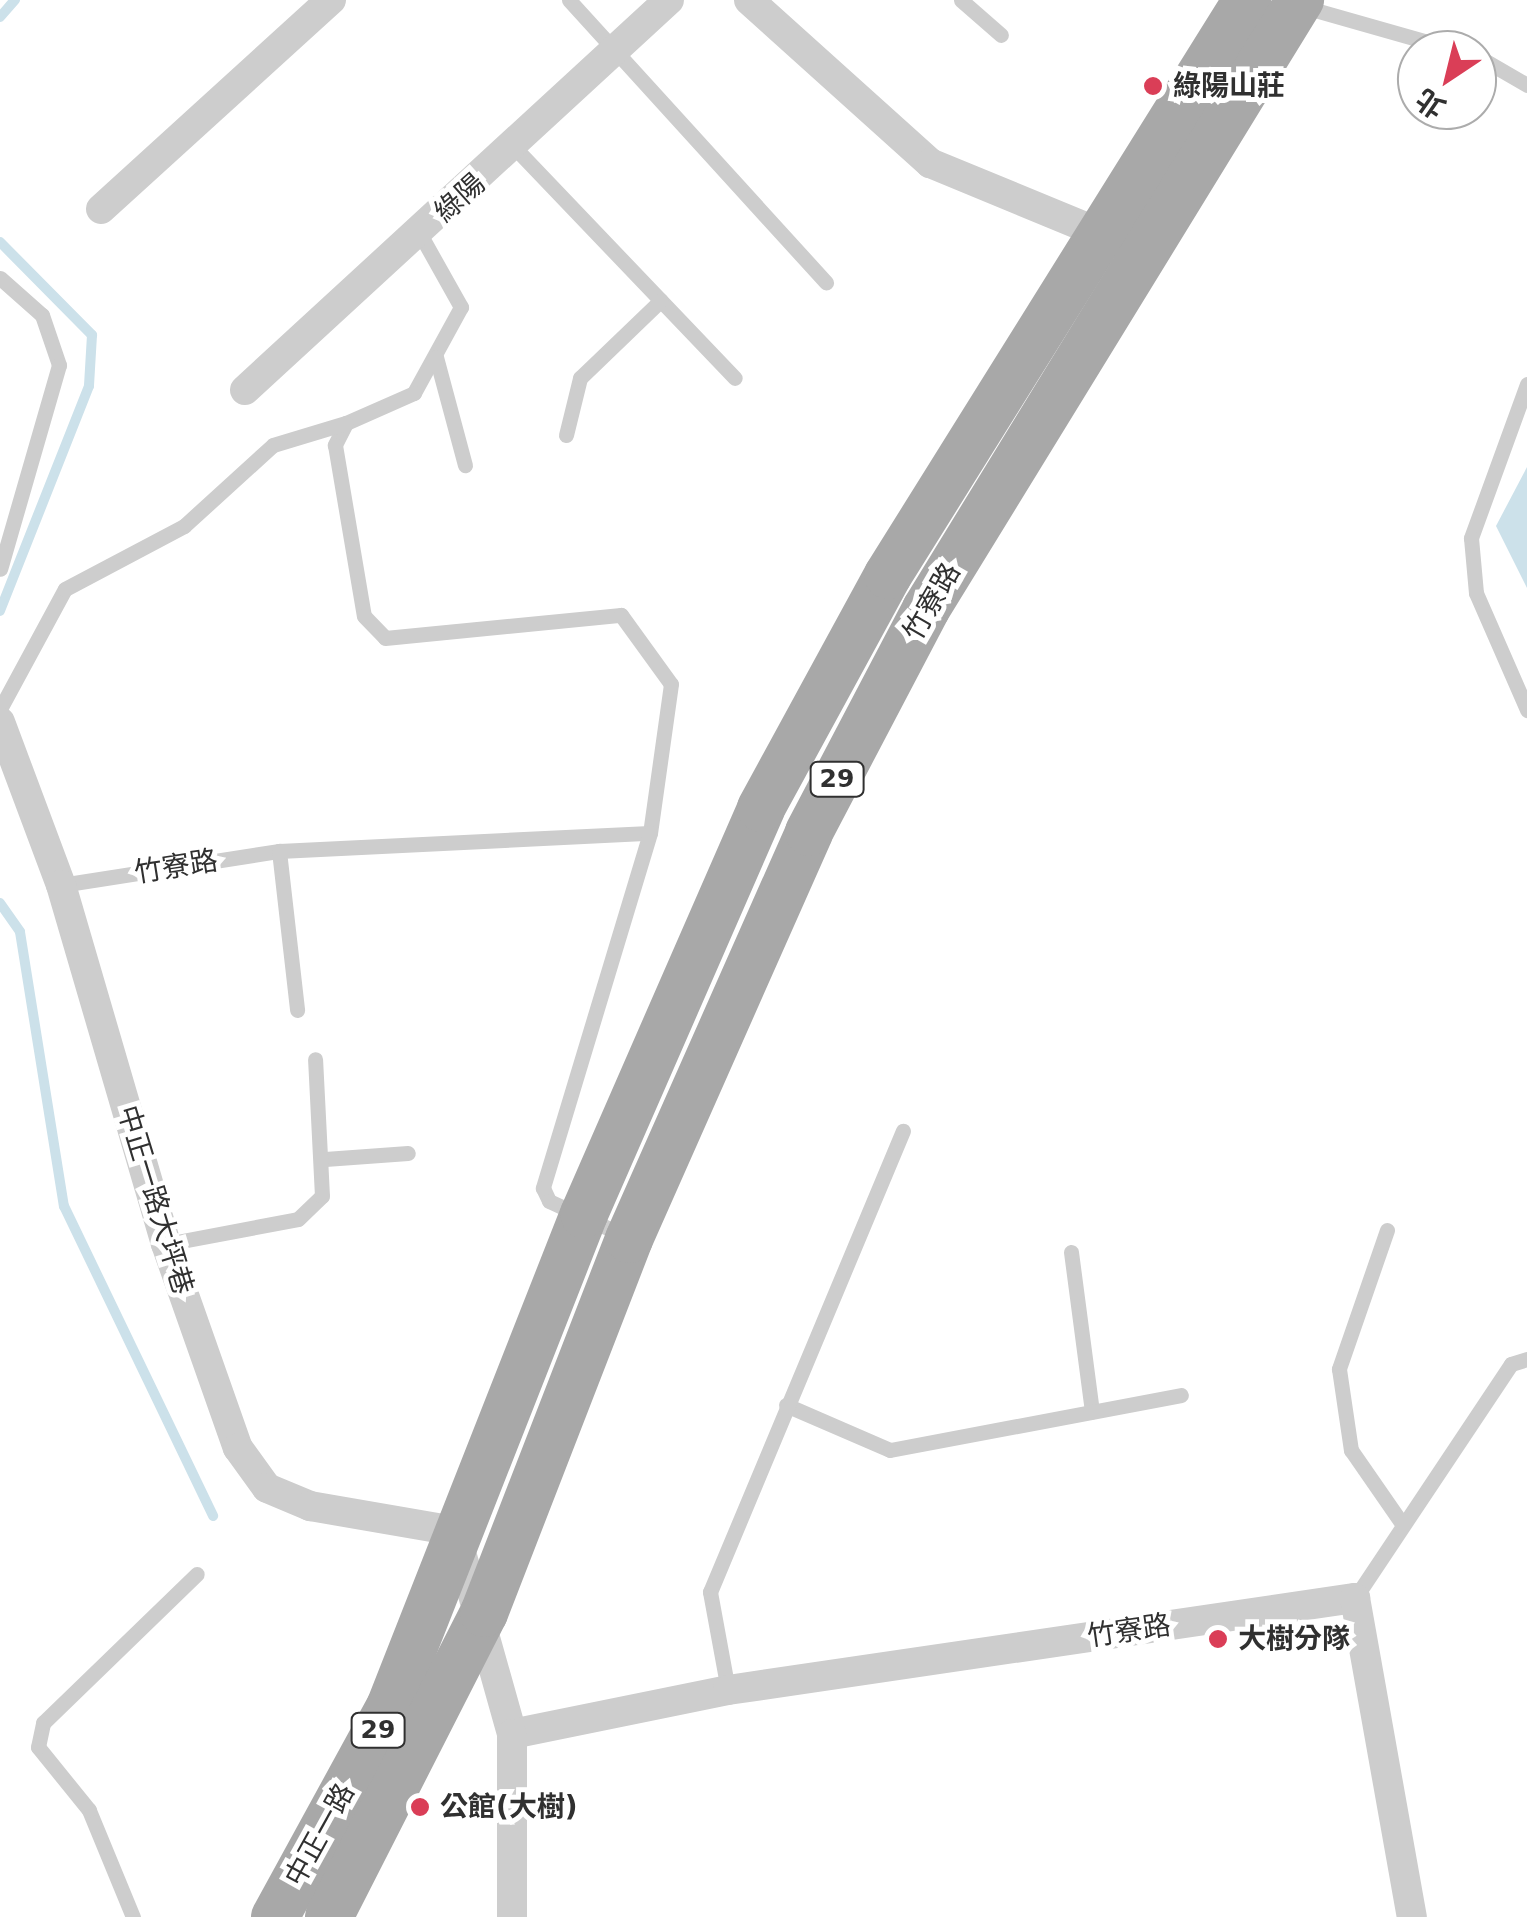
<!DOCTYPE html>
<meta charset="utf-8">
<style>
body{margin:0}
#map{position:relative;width:1527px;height:1917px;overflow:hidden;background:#fff;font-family:"DejaVu Sans","Noto Sans TC",sans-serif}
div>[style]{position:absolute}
.water>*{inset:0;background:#cce1ea}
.stream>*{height:10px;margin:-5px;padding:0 5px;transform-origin:5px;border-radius:5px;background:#cce1ea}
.lane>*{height:15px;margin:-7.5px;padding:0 7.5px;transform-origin:7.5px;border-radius:7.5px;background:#cdcdcd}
.street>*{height:30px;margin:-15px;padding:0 15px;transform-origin:15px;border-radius:15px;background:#cdcdcd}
.primary>*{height:48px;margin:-24px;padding:0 24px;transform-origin:24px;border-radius:24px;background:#a8a8a8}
.dots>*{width:28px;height:28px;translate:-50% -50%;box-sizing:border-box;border:5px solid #fff;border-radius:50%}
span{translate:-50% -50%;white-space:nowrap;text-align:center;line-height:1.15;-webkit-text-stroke:10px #fff;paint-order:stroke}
.shield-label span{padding:2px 8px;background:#fff;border:2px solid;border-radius:8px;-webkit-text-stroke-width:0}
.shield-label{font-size:25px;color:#303030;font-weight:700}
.poi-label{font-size:28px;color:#303030;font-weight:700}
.left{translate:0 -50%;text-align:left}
.street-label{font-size:28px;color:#303030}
.north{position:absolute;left:1397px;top:30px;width:100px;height:100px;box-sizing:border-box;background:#fff;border:2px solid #acacac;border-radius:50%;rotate:215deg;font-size:28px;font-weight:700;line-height:40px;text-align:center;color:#303030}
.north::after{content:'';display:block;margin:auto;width:35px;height:45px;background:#da3e57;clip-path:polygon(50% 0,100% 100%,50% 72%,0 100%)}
</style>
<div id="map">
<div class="water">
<i style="clip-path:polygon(1527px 467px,1527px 588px,1496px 526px)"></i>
</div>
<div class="stream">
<i style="left:0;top:17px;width:23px;rotate:-49deg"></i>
<i style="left:0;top:242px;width:131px;rotate:45.3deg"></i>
<i style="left:92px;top:335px;width:51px;rotate:93.4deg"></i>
<i style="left:89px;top:386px;width:242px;rotate:111.6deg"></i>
<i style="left:0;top:903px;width:35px;rotate:55deg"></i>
<i style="left:20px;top:932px;width:278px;rotate:80.9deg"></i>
<i style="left:64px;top:1206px;width:344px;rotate:64.3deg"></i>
</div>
<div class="lane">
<i style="left:569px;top:0;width:382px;rotate:47.7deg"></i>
<i style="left:961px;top:0;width:53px;rotate:41.2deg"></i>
<i style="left:1301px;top:6px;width:160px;rotate:15.9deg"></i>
<i style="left:1477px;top:56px;width:58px;rotate:30.1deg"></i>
<i style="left:515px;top:148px;width:318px;rotate:46.3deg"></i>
<i style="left:420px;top:234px;width:84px;rotate:60.7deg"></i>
<i style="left:461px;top:307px;width:98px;rotate:118.7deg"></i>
<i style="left:414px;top:393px;width:74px;rotate:156.2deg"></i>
<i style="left:346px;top:423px;width:25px;rotate:117deg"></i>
<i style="left:335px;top:445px;width:173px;rotate:80.4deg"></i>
<i style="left:364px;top:616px;width:30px;rotate:46deg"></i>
<i style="left:385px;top:638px;width:237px;rotate:-5.6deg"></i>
<i style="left:621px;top:615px;width:85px;rotate:54.1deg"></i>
<i style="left:671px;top:684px;width:150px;rotate:98deg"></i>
<i style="left:0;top:278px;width:56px;rotate:41.4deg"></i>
<i style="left:42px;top:315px;width:53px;rotate:71.2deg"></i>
<i style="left:59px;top:365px;width:212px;rotate:106.1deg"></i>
<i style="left:436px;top:357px;width:112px;rotate:75deg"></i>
<i style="left:1527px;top:384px;width:164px;rotate:110deg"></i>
<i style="left:1471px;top:538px;width:55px;rotate:84.8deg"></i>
<i style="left:1476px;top:593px;width:128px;rotate:66.4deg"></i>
<i style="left:566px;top:435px;width:59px;rotate:-76.2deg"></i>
<i style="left:580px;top:378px;width:112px;rotate:-43.9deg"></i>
<i style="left:0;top:709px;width:136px;rotate:-61.6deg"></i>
<i style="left:65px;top:589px;width:135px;rotate:-27.9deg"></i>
<i style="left:184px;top:526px;width:120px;rotate:-42.3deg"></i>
<i style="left:273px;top:445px;width:76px;rotate:-16.8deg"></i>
<i style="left:279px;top:851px;width:160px;rotate:83.5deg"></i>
<i style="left:61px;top:885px;width:221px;rotate:-8.9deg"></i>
<i style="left:279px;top:851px;width:371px;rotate:-2.8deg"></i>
<i style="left:650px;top:833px;width:371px;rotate:106.8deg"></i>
<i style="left:543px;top:1188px;width:14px;rotate:65deg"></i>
<i style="left:549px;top:1201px;width:84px;rotate:24.7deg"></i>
<i style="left:325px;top:1159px;width:83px;rotate:-4.1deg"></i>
<i style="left:1387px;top:1230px;width:147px;rotate:109.1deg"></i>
<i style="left:1339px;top:1369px;width:82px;rotate:81.6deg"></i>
<i style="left:1351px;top:1450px;width:91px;rotate:55.3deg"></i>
<i style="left:166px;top:1244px;width:134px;rotate:-10.7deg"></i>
<i style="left:298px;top:1219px;width:33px;rotate:-44deg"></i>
<i style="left:322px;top:1196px;width:137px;rotate:-92.9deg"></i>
<i style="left:1071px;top:1252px;width:161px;rotate:82.5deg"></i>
<i style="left:786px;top:1405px;width:113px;rotate:23.4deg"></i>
<i style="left:890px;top:1450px;width:296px;rotate:-10.7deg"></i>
<i style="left:1355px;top:1598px;width:281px;rotate:-56.3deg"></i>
<i style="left:1511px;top:1364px;width:17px;rotate:-17deg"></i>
<i style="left:728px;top:1690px;width:100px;rotate:-100.4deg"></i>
<i style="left:710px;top:1592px;width:500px;rotate:-67.3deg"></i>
<i style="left:133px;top:1917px;width:116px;rotate:-112.4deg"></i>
<i style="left:89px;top:1810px;width:81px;rotate:-129deg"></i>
<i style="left:38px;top:1747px;width:25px;rotate:-78deg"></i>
<i style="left:43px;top:1723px;width:214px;rotate:-44.1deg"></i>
</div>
<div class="street">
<i style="left:749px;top:0;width:244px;rotate:42deg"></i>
<i style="left:930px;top:163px;width:199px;rotate:22.4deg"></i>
<i style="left:101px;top:209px;width:311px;rotate:-42.3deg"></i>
<i style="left:245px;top:390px;width:576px;rotate:-42.61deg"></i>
<i style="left:0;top:722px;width:174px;rotate:69.5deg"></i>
<i style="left:61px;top:885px;width:374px;rotate:73.7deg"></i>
<i style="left:166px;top:1244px;width:216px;rotate:70.6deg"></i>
<i style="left:238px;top:1448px;width:49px;rotate:54.1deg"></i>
<i style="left:267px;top:1488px;width:47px;rotate:22.7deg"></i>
<i style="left:310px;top:1506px;width:147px;rotate:9.8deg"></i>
<i style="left:455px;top:1531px;width:211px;rotate:74.3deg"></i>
<i style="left:512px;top:1734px;width:220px;rotate:-11.5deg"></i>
<i style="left:728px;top:1690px;width:634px;rotate:-8.35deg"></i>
<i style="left:1355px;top:1598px;width:324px;rotate:79.9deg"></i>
<i style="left:512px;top:1917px;width:183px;rotate:-90deg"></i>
</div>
<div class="primary">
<i style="left:275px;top:1917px;width:239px;rotate:-61.3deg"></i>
<i style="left:390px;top:1707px;width:530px;rotate:-68.52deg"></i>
<i style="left:584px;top:1214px;width:443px;rotate:-66.4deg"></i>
<i style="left:761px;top:808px;width:265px;rotate:-61.4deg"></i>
<i style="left:888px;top:575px;width:678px;rotate:-58.02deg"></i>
<i style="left:329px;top:1917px;width:341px;rotate:-63deg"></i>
<i style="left:484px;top:1613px;width:401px;rotate:-68.8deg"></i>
<i style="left:629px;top:1239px;width:445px;rotate:-66.1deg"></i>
<i style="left:809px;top:832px;width:252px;rotate:-62.3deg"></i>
<i style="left:926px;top:609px;width:715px;rotate:-58.45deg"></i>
</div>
<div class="dots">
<i style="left:1153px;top:86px;background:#da3e57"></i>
<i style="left:1218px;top:1639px;background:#da3e57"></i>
<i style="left:420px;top:1807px;background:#da3e57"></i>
</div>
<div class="shield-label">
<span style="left:837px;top:779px">29</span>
<span style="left:378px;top:1730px">29</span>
</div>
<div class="poi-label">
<span class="left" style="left:1173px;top:86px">綠陽山莊</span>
<span class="left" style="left:1238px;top:1639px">大樹分隊</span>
<span class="left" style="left:440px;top:1807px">公館(大樹)</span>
</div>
<div class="street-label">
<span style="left:460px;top:198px;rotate:-42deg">綠陽</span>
<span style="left:932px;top:602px;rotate:-60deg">竹寮路</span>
<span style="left:176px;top:867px;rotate:-9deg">竹寮路</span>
<span style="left:155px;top:1200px;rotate:73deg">中正一路大坪巷</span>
<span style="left:1129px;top:1631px;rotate:-8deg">竹寮路</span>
<span style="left:320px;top:1835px;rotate:-61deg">中正一路</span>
</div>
<div class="north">北</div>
</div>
